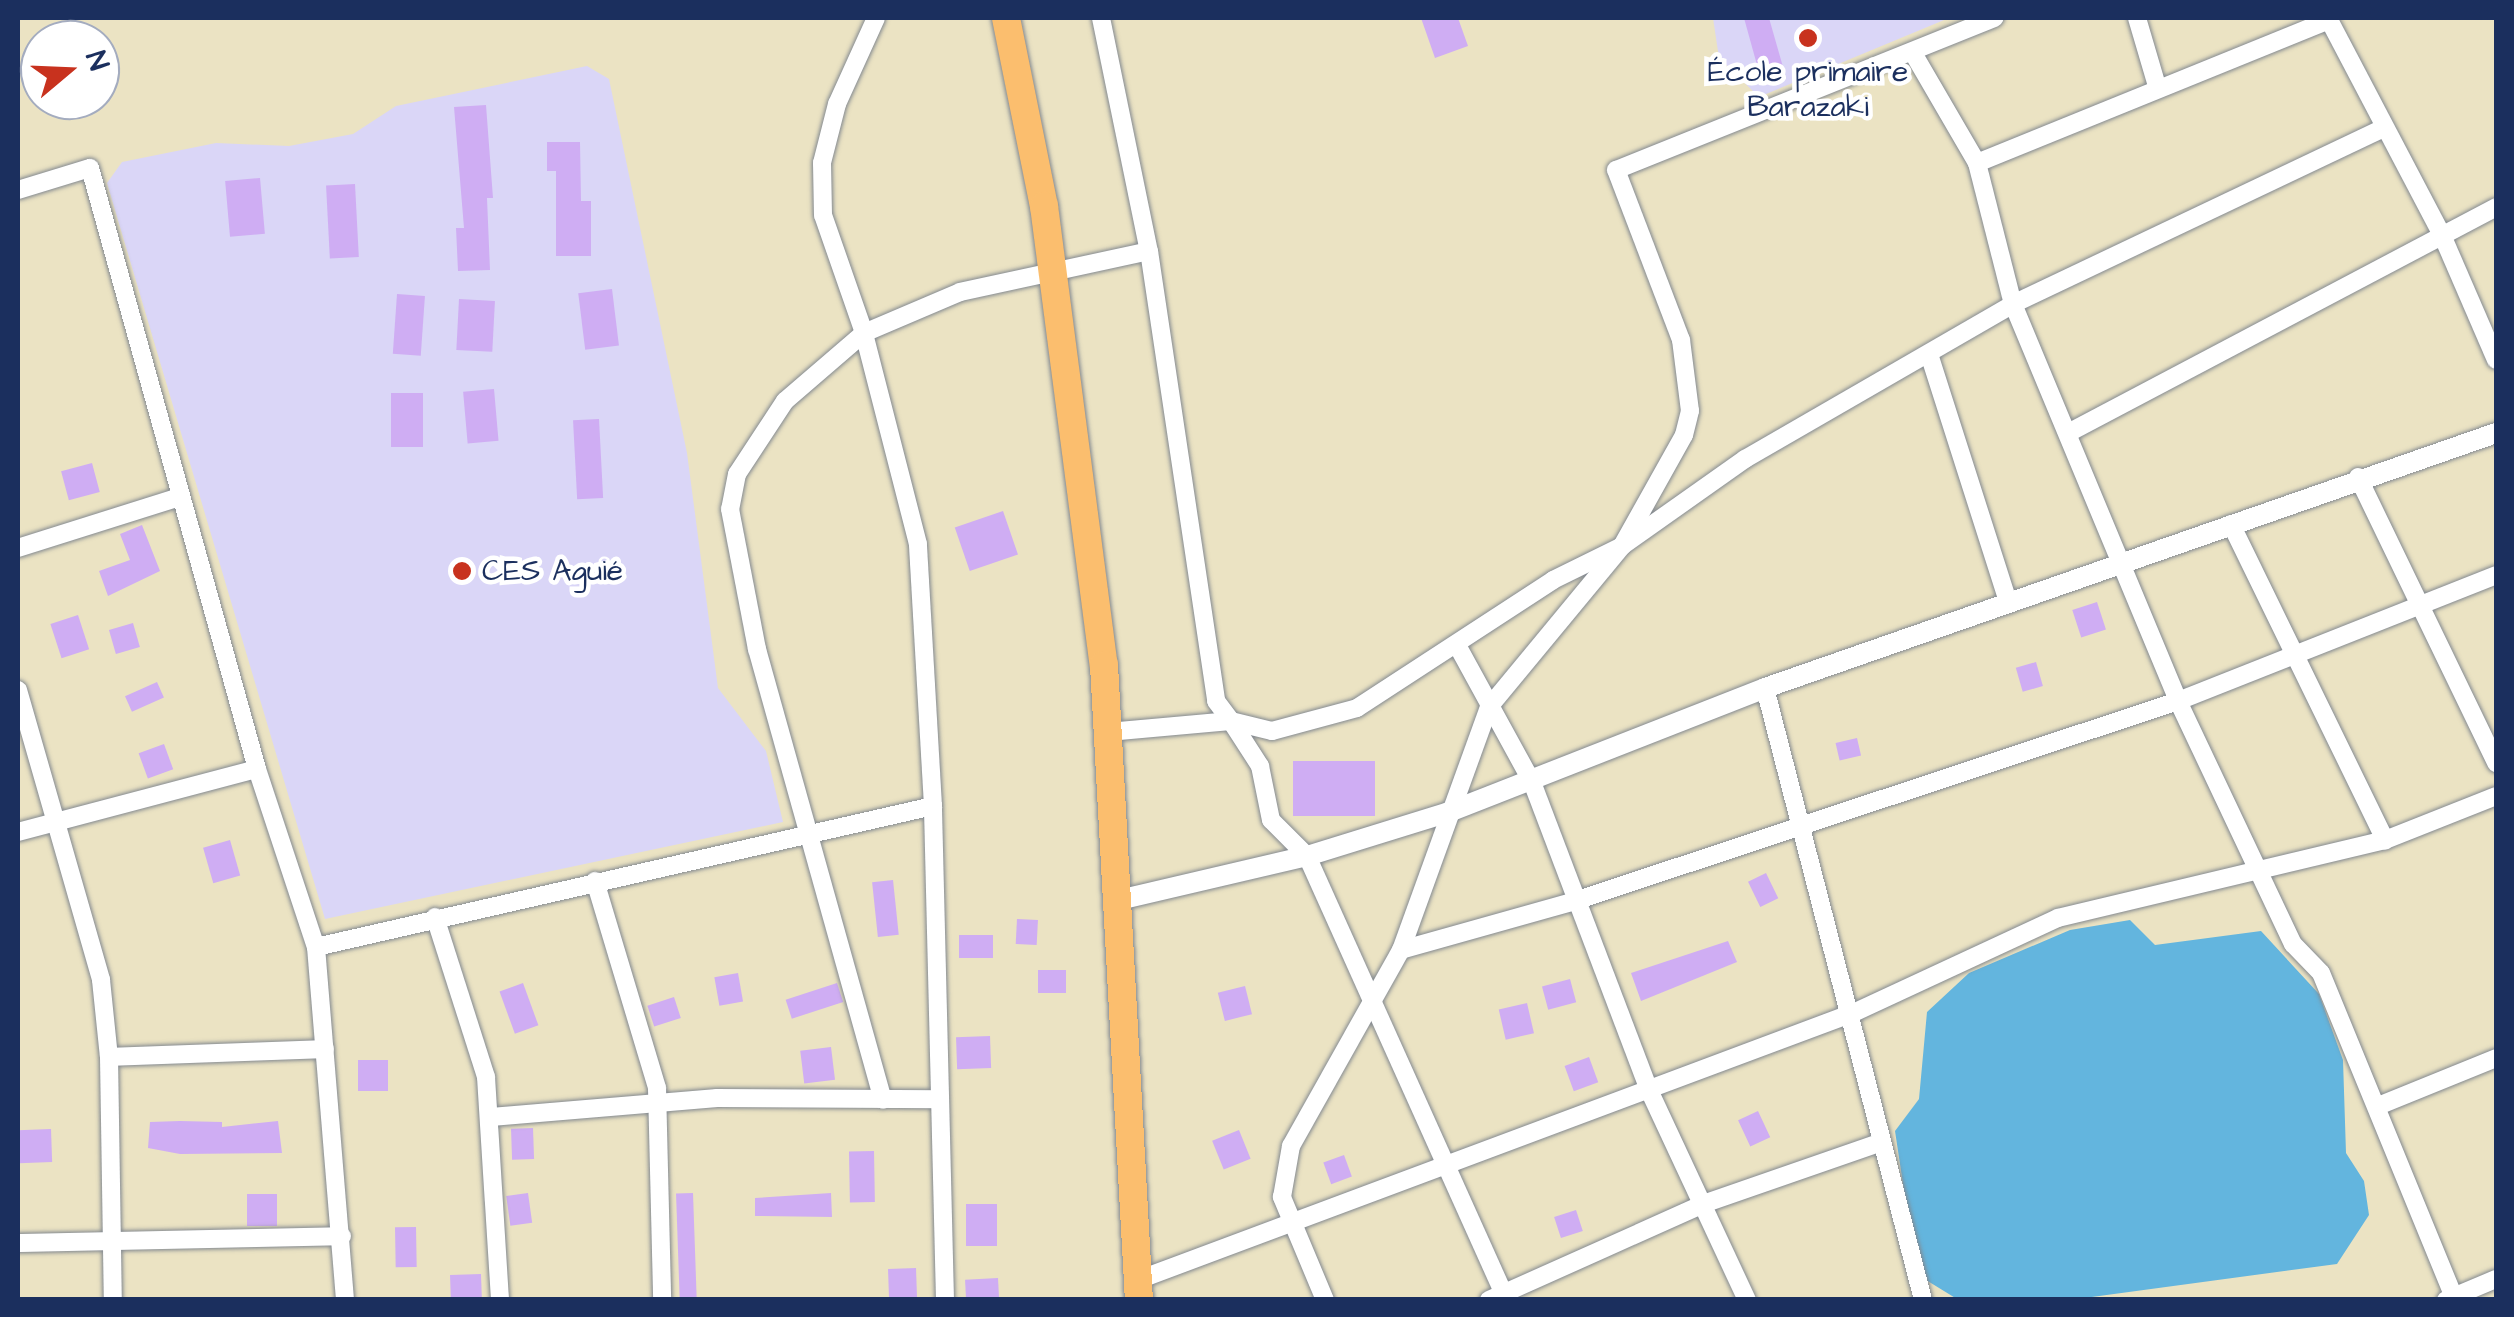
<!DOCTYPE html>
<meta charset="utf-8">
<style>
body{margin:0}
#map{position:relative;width:2514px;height:1317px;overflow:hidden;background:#ebe3c3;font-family:"Architects Daughter",sans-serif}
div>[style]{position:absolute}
.built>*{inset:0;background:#dad6f7}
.water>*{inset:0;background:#63b5de}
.building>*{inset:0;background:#cfadf3;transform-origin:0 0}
.roads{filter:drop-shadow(0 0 2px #838990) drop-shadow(0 0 2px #838990)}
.minor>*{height:18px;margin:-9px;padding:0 9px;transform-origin:9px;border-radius:9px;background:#fff}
.tertiary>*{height:20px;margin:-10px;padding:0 10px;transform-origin:10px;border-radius:10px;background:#fff}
.trunk>*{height:28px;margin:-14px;padding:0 14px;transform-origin:14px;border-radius:14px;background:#fbbe6e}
.dots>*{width:28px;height:28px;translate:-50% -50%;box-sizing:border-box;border:5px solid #fff;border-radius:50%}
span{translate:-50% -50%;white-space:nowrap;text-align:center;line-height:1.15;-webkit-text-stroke:9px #fff;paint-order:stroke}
.poi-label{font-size:30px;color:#1b2f5e}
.left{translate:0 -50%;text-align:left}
.frame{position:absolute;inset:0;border:20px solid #1b2f5e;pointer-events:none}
.north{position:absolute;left:20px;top:20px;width:100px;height:100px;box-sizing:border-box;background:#fff;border:2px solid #a4acbf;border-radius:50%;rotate:71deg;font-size:28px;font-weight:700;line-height:40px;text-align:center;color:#1b2f5e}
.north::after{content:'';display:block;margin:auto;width:35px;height:45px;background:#c8321e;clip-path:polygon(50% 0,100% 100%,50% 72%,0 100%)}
</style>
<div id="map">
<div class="built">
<i style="clip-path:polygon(1713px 18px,1949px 18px,1759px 97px,1719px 58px)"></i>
<i style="clip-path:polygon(587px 66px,609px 79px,687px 453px,718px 688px,766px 751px,783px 822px,325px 919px,107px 183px,122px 162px,216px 143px,289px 146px,353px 134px,396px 106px)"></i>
</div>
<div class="water">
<i style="clip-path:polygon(2130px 920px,2155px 945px,2261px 931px,2319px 994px,2343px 1060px,2346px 1153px,2364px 1181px,2369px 1215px,2337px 1264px,2077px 1299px,1957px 1299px,1926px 1280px,1911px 1237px,1895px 1131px,1919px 1099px,1927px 1012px,1969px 973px,2070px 930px)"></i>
</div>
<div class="building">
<i style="clip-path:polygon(1421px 18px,1458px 18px,1468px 46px,1435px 58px)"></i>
<i style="clip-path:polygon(1744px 18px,1769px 18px,1785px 74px,1762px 83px)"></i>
<i style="clip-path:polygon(486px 105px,493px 198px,487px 198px,490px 270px,458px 271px,456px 228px,464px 228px,454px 107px)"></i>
<i style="clip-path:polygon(547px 142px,580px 142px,581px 201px,591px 201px,591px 256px,556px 256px,556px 171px,547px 171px)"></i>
<i style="left:260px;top:178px;width:56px;height:35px;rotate:85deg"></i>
<i style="left:355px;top:184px;width:73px;height:29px;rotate:87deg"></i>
<i style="left:612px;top:289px;width:57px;height:34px;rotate:83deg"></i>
<i style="left:397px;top:294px;width:28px;height:60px;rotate:4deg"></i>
<i style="left:459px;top:299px;width:36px;height:51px;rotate:3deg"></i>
<i style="left:494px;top:389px;width:52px;height:31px;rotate:85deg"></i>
<i style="left:391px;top:393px;width:32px;height:54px"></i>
<i style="left:599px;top:419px;width:79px;height:26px;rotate:87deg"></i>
<i style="left:92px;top:463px;width:30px;height:32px;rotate:75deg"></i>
<i style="left:1003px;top:511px;width:46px;height:51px;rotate:71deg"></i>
<i style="clip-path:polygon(142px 525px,160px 571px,108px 596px,99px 571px,130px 560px,120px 534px)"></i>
<i style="left:2097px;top:602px;width:29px;height:26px;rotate:72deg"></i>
<i style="left:78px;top:615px;width:36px;height:29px;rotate:72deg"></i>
<i style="left:133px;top:623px;width:25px;height:25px;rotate:74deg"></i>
<i style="left:2036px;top:662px;width:25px;height:21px;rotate:74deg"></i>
<i style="left:157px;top:682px;width:17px;height:35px;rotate:66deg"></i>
<i style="left:1857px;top:738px;width:18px;height:22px;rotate:77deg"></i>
<i style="left:164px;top:744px;width:27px;height:27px;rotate:70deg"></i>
<i style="left:1293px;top:761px;width:82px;height:55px"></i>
<i style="left:230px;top:840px;width:37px;height:28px;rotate:74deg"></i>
<i style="left:1766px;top:873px;width:28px;height:20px;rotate:64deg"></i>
<i style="left:893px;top:880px;width:55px;height:21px;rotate:84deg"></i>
<i style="left:1017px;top:919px;width:21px;height:25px;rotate:3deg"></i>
<i style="left:959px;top:935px;width:34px;height:23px"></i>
<i style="clip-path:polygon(1728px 941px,1737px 962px,1641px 1001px,1631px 973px)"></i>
<i style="left:1038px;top:970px;width:28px;height:23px"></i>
<i style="left:738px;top:973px;width:29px;height:24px;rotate:80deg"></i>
<i style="left:1570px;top:979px;width:24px;height:29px;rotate:75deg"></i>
<i style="left:523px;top:983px;width:45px;height:25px;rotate:70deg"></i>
<i style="left:837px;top:983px;width:20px;height:54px;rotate:72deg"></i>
<i style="left:1245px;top:986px;width:29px;height:28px;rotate:76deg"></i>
<i style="left:674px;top:997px;width:22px;height:28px;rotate:72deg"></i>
<i style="left:1527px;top:1003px;width:31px;height:29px;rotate:77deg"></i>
<i style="left:990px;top:1036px;width:32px;height:34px;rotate:88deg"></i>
<i style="left:831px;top:1047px;width:33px;height:31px;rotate:83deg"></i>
<i style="left:1589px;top:1057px;width:27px;height:26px;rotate:70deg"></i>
<i style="left:358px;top:1060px;width:30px;height:31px"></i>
<i style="left:1758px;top:1111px;width:29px;height:22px;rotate:65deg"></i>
<i style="clip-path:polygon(180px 1121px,222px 1122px,222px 1127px,278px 1121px,282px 1153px,180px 1154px,148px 1148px,150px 1122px)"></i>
<i style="left:533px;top:1128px;width:31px;height:22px;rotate:88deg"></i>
<i style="left:51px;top:1129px;width:33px;height:33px;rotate:88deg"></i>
<i style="left:1239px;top:1130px;width:31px;height:29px;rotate:68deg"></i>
<i style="left:874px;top:1151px;width:51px;height:25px;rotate:89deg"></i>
<i style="left:1344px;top:1155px;width:23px;height:22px;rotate:70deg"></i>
<i style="left:528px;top:1193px;width:30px;height:22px;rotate:82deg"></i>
<i style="left:693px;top:1193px;width:107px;height:17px;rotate:88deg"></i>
<i style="clip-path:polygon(831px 1193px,832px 1217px,755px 1216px,755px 1198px)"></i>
<i style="left:247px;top:1194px;width:30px;height:32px"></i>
<i style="left:966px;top:1204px;width:31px;height:42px"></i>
<i style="left:1576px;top:1210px;width:22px;height:23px;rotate:72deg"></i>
<i style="left:416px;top:1227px;width:40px;height:21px;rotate:89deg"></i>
<i style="left:916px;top:1268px;width:32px;height:28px;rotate:88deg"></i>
<i style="left:481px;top:1274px;width:26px;height:31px;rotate:88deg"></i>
<i style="left:998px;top:1278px;width:22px;height:33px;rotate:87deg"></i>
</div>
<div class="roads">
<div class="minor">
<i style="left:876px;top:18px;width:94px;rotate:114.4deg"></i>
<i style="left:837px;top:104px;width:61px;rotate:104.3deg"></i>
<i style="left:822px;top:163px;width:52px;rotate:88.9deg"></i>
<i style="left:823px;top:215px;width:125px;rotate:70.8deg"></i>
<i style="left:864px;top:333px;width:104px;rotate:139.3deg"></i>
<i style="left:785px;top:401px;width:87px;rotate:123.3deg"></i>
<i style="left:737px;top:474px;width:36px;rotate:101deg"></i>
<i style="left:730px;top:509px;width:143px;rotate:79.1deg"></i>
<i style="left:757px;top:649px;width:468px;rotate:74.4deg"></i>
<i style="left:1101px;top:18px;width:238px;rotate:78.4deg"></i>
<i style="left:1149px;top:251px;width:455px;rotate:81.5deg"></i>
<i style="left:1216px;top:701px;width:25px;rotate:53deg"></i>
<i style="left:1231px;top:721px;width:42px;rotate:13.7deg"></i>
<i style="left:1272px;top:731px;width:88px;rotate:-15.1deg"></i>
<i style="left:1357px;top:708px;width:234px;rotate:-33.1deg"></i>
<i style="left:1553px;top:580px;width:77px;rotate:-26.2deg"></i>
<i style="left:1622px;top:546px;width:127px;rotate:-60.8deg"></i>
<i style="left:1684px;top:435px;width:25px;rotate:-76deg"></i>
<i style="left:1690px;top:411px;width:72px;rotate:-97.2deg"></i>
<i style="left:1681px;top:340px;width:182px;rotate:-110.9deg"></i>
<i style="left:1616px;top:170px;width:408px;rotate:-21.9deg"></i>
<i style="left:2137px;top:18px;width:71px;rotate:73.6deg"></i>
<i style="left:2328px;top:18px;width:245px;rotate:62.3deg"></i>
<i style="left:2442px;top:235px;width:136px;rotate:66.6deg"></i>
<i style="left:1913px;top:53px;width:127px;rotate:59.8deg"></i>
<i style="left:1977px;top:163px;width:146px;rotate:75.7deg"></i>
<i style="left:2013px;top:304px;width:430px;rotate:67.4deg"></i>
<i style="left:2178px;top:701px;width:269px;rotate:64.7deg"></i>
<i style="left:2293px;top:944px;width:40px;rotate:46deg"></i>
<i style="left:2321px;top:973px;width:353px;rotate:67.7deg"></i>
<i style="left:1977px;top:163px;width:380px;rotate:-22.1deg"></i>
<i style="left:18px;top:190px;width:75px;rotate:-17deg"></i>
<i style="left:90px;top:168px;width:624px;rotate:74.47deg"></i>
<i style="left:257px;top:769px;width:188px;rotate:71.7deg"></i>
<i style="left:316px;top:947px;width:354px;rotate:85.3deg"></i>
<i style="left:1929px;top:354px;width:259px;rotate:72.3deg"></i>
<i style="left:2068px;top:433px;width:484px;rotate:-27.8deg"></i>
<i style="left:2358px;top:477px;width:318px;rotate:64.2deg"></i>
<i style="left:2231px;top:524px;width:352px;rotate:64deg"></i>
<i style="left:18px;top:548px;width:170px;rotate:-17.5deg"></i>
<i style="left:1457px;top:645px;width:156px;rotate:61.3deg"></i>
<i style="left:1532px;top:782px;width:329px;rotate:69.2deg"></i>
<i style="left:1649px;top:1090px;width:232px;rotate:65deg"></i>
<i style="left:1765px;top:688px;width:632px;rotate:75.52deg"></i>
<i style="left:18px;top:690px;width:302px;rotate:74deg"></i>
<i style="left:101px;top:980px;width:77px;rotate:84.1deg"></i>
<i style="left:109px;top:1057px;width:243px;rotate:89.1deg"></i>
<i style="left:1108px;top:732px;width:123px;rotate:-5.1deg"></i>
<i style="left:1231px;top:721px;width:54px;rotate:57.2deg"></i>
<i style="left:1260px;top:766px;width:55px;rotate:78.5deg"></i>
<i style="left:1271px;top:820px;width:51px;rotate:45deg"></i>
<i style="left:1307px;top:856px;width:487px;rotate:65.8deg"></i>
<i style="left:18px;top:832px;width:247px;rotate:-14.8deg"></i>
<i style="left:595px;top:881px;width:216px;rotate:73.3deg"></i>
<i style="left:657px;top:1088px;width:212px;rotate:88.6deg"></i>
<i style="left:435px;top:917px;width:168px;rotate:72.3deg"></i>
<i style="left:486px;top:1077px;width:223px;rotate:86.4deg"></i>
<i style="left:316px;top:947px;width:633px;rotate:-12.87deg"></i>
<i style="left:1401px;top:950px;width:181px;rotate:-15.7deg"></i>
<i style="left:1575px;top:901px;width:635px;rotate:-18.35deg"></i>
<i style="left:2178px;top:701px;width:342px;rotate:-21.6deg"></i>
<i style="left:109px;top:1057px;width:216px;rotate:-2.1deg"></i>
<i style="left:2378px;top:1106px;width:127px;rotate:-22.1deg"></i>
<i style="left:491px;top:1117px;width:227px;rotate:-4.8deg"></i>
<i style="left:717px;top:1098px;width:223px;rotate:0.3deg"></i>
<i style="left:18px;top:1243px;width:324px;rotate:-1.2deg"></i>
<i style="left:1138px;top:1280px;width:763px;rotate:-20.48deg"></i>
<i style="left:1853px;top:1013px;width:226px;rotate:-24.9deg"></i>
<i style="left:2058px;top:918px;width:336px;rotate:-13.4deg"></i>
<i style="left:2385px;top:840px;width:119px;rotate:-21.6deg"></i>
<i style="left:945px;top:1300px;width:494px;rotate:-91.4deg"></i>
<i style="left:933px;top:806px;width:262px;rotate:-93.3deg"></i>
<i style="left:918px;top:544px;width:218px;rotate:-104.4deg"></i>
<i style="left:864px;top:333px;width:104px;rotate:-23.1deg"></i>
<i style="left:960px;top:292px;width:193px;rotate:-12.2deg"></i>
<i style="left:1325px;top:1300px;width:112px;rotate:-112.7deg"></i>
<i style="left:1282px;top:1197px;width:52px;rotate:-80deg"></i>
<i style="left:1291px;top:1146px;width:225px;rotate:-60.7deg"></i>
<i style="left:1401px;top:950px;width:258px;rotate:-70.1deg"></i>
<i style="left:1489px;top:707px;width:209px;rotate:-50.4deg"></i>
<i style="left:1622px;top:546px;width:151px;rotate:-35.3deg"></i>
<i style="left:1745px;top:459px;width:310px;rotate:-30deg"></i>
<i style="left:2013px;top:304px;width:411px;rotate:-25.4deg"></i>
<i style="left:1489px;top:1300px;width:238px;rotate:-24.1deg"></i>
<i style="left:1706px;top:1203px;width:183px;rotate:-19.1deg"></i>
<i style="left:2446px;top:1300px;width:54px;rotate:-22.8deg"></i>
</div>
<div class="tertiary">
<i style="left:1119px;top:900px;width:193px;rotate:-13.2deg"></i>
<i style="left:1307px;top:856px;width:149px;rotate:-17.2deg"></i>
<i style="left:1449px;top:812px;width:339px;rotate:-21.4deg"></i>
<i style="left:1765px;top:688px;width:774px;rotate:-19.23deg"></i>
</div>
<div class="trunk">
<i style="left:1006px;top:18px;width:192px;rotate:78.6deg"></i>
<i style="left:1044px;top:206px;width:463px;rotate:82.6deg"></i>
<i style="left:1104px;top:665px;width:636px;rotate:86.85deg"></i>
</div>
</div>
<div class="dots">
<i style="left:1808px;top:38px;background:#c8321e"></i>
<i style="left:462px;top:571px;background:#c8321e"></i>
</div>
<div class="poi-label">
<span style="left:1808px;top:89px">École primaire<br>Barazaki</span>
<span class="left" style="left:482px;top:571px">CES Aguié</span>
</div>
<div class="frame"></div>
<div class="north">N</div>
</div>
